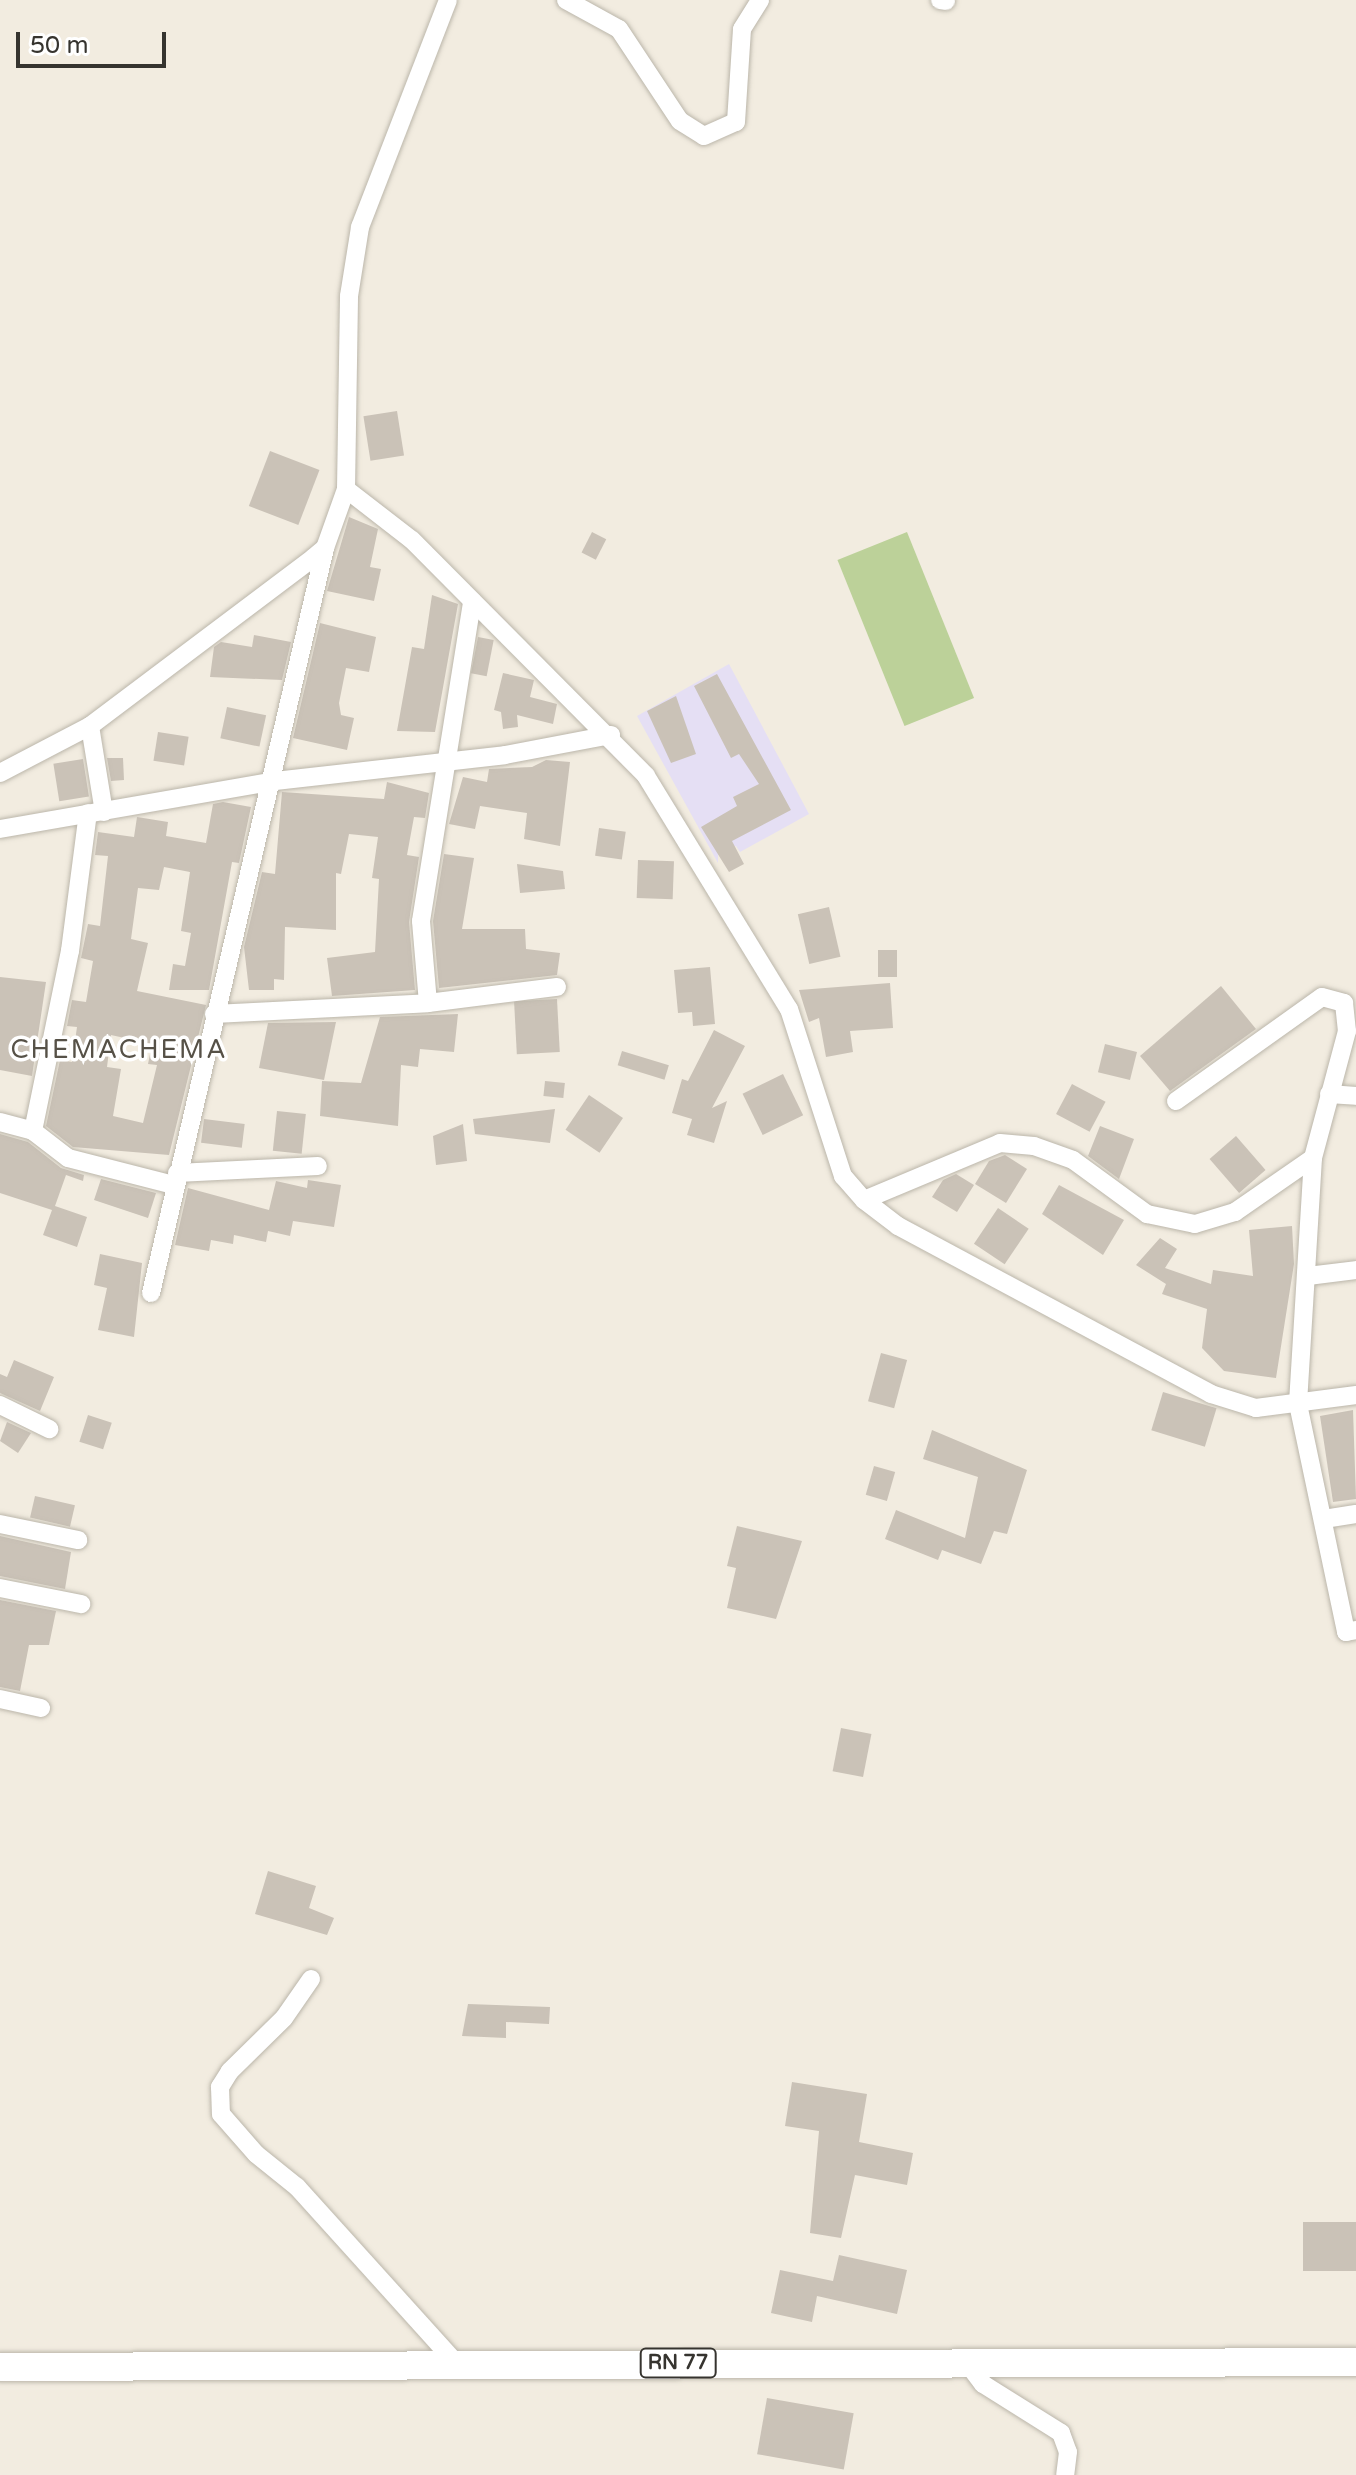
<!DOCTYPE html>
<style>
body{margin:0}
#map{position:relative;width:1356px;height:2475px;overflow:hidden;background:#f2ece0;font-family:"Varela Round",sans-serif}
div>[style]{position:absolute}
.education>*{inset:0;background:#e5dff4}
.green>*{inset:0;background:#bcd199;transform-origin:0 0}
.building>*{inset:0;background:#cac2b7;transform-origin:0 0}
.roads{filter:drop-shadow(0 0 2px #bbb6aa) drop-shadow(0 0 2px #bbb6aa)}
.minor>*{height:18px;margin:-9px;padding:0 9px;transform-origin:9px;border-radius:9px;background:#fff}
.primary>*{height:28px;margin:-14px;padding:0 14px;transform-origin:14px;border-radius:14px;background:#fff}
span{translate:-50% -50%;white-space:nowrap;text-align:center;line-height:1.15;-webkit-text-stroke:7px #fff;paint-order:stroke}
.shield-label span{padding:2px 6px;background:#fff;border:2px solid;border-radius:6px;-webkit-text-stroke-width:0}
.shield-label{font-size:20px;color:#36342f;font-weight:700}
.quarter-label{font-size:26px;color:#565147;letter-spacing:2px}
.scale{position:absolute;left:16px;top:32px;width:150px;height:36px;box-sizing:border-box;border:4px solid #36342f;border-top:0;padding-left:10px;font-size:24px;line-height:28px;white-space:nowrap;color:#36342f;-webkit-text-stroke:6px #fff;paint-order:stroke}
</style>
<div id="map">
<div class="education">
<i style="clip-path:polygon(729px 664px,809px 814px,740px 852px,736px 846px,718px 855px,718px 863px,637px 716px)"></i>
</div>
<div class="green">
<i style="left:907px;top:532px;width:179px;height:75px;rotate:68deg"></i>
</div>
<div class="building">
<i style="left:397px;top:411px;width:45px;height:34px;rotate:81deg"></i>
<i style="left:270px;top:451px;width:53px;height:59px;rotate:21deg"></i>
<i style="clip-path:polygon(349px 517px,378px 529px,370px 567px,381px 569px,374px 601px,327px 591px)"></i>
<i style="left:592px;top:532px;width:16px;height:23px;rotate:27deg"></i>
<i style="clip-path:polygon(432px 595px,458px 604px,435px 732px,397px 731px,412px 647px,424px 649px)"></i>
<i style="clip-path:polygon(320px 623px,376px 637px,369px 672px,346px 668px,339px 703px,341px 715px,354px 718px,347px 750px,293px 738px)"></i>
<i style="clip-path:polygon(254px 635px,291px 642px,282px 680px,210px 677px,214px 647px,221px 642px,252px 647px)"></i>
<i style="left:478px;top:637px;width:16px;height:37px;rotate:11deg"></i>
<i style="clip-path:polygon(503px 673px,534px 680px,530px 697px,557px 704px,553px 724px,517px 715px,518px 727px,503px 729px,501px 712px,494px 710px)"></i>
<i style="clip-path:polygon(717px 674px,791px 810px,732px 841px,744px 864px,729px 872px,701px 827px,737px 806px,733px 797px,759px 784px,739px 754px,731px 758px,694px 686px)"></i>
<i style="clip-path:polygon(676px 696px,696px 754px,671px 763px,647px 711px)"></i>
<i style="left:227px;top:707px;width:40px;height:32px;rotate:12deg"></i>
<i style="left:158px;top:732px;width:31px;height:29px;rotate:9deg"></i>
<i style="clip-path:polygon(107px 758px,123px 758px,124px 780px,111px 781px)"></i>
<i style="left:83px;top:759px;width:38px;height:30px;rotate:81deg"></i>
<i style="clip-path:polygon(546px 760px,570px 762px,560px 846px,524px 839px,527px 813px,480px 806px,475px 829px,449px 824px,463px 777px,487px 782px,489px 769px,532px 767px)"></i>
<i style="clip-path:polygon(387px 782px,429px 793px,425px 818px,414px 817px,407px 855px,419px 857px,409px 922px,415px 990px,332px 996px,327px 958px,375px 952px,379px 879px,372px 878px,378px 837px,349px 834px,341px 874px,336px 873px,336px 930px,285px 927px,284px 980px,274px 979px,274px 990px,249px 990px,244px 947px,262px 872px,275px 874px,282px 792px,384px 799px)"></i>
<i style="clip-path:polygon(evenodd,223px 802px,251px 807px,239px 863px,232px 862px,209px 990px,169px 990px,173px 964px,185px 966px,191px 933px,181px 931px,190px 872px,164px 867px,159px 890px,138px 888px,131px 939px,148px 943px,137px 991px,206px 1005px,169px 1155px,73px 1147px,46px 1126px,60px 1060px,72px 1062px,77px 1027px,67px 1026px,72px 1000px,86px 1002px,93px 961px,81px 958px,88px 924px,100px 926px,108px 856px,95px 855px,98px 832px,134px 837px,137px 817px,168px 822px,166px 836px,206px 843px,213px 804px,223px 802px,111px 1035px,152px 1044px,148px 1064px,157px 1065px,143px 1123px,113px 1116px,121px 1069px,107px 1067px,111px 1035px)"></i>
<i style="left:599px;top:828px;width:27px;height:28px;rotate:8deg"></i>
<i style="clip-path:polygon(444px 854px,474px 858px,462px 929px,525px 929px,526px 949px,560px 953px,557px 975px,439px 988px,433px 921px)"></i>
<i style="left:638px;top:860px;width:36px;height:38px;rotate:2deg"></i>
<i style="clip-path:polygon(517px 864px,563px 871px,565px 889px,520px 893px)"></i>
<i style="left:829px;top:907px;width:51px;height:32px;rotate:77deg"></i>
<i style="left:878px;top:950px;width:19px;height:27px"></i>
<i style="clip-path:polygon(710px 967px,715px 1024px,693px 1026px,692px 1012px,678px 1013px,674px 970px)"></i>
<i style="clip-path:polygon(0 977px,46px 982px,32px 1076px,0 1070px)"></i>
<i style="clip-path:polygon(890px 983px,893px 1028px,850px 1031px,853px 1052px,826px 1057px,819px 1018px,809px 1022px,799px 990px)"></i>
<i style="clip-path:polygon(1221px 986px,1256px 1029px,1170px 1091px,1140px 1056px)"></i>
<i style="left:557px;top:999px;width:53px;height:43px;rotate:87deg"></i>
<i style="clip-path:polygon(458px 1014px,454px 1052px,420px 1049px,418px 1067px,401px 1065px,398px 1126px,320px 1116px,322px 1081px,361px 1083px,380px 1017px)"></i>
<i style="clip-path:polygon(336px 1022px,324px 1080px,259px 1068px,268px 1023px)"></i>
<i style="clip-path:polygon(714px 1030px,745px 1046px,712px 1108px,727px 1101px,714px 1143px,687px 1135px,692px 1119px,672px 1113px,682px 1079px,688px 1081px)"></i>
<i style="left:1105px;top:1044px;width:33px;height:29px;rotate:14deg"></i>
<i style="left:622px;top:1051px;width:49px;height:15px;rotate:17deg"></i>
<i style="left:783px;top:1074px;width:46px;height:45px;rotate:64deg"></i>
<i style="left:545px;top:1081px;width:20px;height:15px;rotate:6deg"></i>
<i style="left:1072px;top:1084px;width:38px;height:34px;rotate:28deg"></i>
<i style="left:589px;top:1095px;width:41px;height:42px;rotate:34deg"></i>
<i style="clip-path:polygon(555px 1109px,550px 1143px,475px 1134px,473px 1119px)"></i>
<i style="left:277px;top:1111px;width:29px;height:40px;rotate:6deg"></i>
<i style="left:204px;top:1119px;width:41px;height:24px;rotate:7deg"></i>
<i style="clip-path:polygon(463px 1124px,467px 1161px,436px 1165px,433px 1136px)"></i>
<i style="clip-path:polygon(1100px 1126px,1134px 1139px,1119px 1179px,1088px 1156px)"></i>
<i style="clip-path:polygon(0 1134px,28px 1142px,61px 1168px,84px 1175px,83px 1181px,66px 1175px,55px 1206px,87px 1217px,77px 1247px,43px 1235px,52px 1210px,0 1193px)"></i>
<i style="left:1236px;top:1136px;width:45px;height:35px;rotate:49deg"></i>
<i style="clip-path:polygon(1005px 1155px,1027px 1169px,1006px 1203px,975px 1184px,989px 1161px)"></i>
<i style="clip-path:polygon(956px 1174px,974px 1185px,957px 1212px,932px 1197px,943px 1180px)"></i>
<i style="clip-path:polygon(101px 1179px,156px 1193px,148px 1218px,94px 1200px)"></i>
<i style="clip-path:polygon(308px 1180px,341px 1185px,334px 1227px,293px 1221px,290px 1236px,268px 1231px,266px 1242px,234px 1235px,233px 1244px,211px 1240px,209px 1251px,175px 1245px,188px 1188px,269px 1210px,276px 1181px,307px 1188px)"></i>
<i style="clip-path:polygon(1059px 1185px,1124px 1220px,1103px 1255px,1042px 1214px)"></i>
<i style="left:998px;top:1208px;width:37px;height:43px;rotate:34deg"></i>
<i style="clip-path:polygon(1292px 1226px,1294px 1264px,1276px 1378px,1224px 1371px,1202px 1348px,1207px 1309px,1162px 1294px,1166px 1284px,1136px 1265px,1160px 1238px,1177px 1249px,1165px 1268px,1211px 1284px,1213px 1270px,1253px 1276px,1249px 1230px)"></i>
<i style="clip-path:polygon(100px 1254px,142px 1263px,134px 1337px,98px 1330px,107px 1288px,94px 1285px)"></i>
<i style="left:881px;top:1353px;width:27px;height:50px;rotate:15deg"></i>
<i style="clip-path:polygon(14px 1360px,54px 1377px,40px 1411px,0 1393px,0 1374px,7px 1377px)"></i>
<i style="left:1163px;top:1392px;width:56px;height:40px;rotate:17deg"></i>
<i style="clip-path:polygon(1353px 1410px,1356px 1499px,1333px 1502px,1320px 1416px)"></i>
<i style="left:88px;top:1415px;width:25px;height:28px;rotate:18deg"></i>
<i style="clip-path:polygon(7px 1422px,31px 1433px,18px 1453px,0 1441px)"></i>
<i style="clip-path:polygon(932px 1430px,1027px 1470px,1007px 1534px,994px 1531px,981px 1564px,942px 1550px,938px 1560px,885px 1539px,896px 1510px,965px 1538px,978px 1477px,923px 1459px)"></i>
<i style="left:874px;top:1466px;width:22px;height:30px;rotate:16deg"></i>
<i style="left:35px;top:1496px;width:41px;height:22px;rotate:13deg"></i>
<i style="clip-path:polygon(737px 1526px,802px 1541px,776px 1619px,727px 1608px,736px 1568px,727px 1566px)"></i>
<i style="clip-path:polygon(0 1536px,71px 1552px,65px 1589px,0 1576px)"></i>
<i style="clip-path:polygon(0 1600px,56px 1611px,49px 1645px,29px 1645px,20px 1691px,0 1687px)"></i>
<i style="left:841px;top:1728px;width:31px;height:44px;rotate:11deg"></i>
<i style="clip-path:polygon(268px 1871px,316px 1886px,309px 1908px,334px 1918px,327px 1935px,255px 1914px)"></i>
<i style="clip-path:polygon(468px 2004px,550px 2007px,549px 2024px,506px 2022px,506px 2038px,462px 2036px)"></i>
<i style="clip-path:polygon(792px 2082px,867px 2094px,859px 2142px,913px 2153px,907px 2185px,855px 2175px,841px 2238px,810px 2233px,819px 2131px,785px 2126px)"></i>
<i style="left:1303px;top:2222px;width:53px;height:49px"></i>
<i style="clip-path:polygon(839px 2255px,907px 2270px,897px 2314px,817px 2296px,812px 2322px,771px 2313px,780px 2270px,833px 2281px)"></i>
<i style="left:767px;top:2398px;width:88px;height:57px;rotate:10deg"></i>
</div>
<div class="roads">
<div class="minor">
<i style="left:566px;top:0;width:60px;rotate:28.7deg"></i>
<i style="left:619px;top:29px;width:110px;rotate:56.5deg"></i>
<i style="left:680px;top:121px;width:28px;rotate:32deg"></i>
<i style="left:704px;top:136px;width:35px;rotate:-24deg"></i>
<i style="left:736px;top:122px;width:93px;rotate:-86.3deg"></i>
<i style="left:742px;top:29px;width:34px;rotate:-58deg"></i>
<i style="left:940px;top:0;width:6px;rotate:9deg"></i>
<i style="left:346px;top:489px;width:193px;rotate:-89.1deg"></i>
<i style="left:349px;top:296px;width:70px;rotate:-80.9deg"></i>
<i style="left:360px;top:227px;width:243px;rotate:-68.8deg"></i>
<i style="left:90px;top:726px;width:87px;rotate:80.8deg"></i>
<i style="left:0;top:773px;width:102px;rotate:-27.6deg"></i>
<i style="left:90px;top:726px;width:279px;rotate:-37deg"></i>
<i style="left:313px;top:558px;width:16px;rotate:-40deg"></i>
<i style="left:325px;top:548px;width:63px;rotate:-70.4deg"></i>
<i style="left:346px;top:489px;width:83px;rotate:37.7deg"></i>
<i style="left:412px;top:540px;width:332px;rotate:45.2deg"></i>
<i style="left:646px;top:776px;width:273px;rotate:58.5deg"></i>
<i style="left:789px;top:1009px;width:176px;rotate:72.1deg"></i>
<i style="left:843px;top:1176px;width:32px;rotate:49deg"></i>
<i style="left:864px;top:1200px;width:43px;rotate:37.4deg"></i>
<i style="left:898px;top:1226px;width:355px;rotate:28.2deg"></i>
<i style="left:1211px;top:1394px;width:47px;rotate:17.3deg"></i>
<i style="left:1256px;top:1408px;width:101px;rotate:-7.4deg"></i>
<i style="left:0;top:829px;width:279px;rotate:-9.9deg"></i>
<i style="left:275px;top:781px;width:231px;rotate:-6.4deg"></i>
<i style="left:505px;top:755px;width:108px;rotate:-10.7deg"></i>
<i style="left:428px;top:1003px;width:82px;rotate:-94.9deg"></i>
<i style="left:421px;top:921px;width:324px;rotate:-80.9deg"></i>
<i style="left:214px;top:1014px;width:214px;rotate:-2.9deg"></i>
<i style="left:428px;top:1003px;width:130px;rotate:-7.1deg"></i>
<i style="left:1329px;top:1094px;width:27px;rotate:4deg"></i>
<i style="left:1176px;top:1101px;width:179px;rotate:-35.5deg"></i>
<i style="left:1322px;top:997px;width:23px;rotate:15deg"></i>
<i style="left:1344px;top:1003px;width:28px;rotate:84deg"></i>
<i style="left:1347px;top:1031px;width:131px;rotate:105deg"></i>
<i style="left:1313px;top:1158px;width:246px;rotate:93.5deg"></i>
<i style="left:1298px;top:1404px;width:233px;rotate:78.1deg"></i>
<i style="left:1346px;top:1632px;width:10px;rotate:-11deg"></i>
<i style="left:0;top:1122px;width:34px;rotate:15deg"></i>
<i style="left:33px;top:1131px;width:44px;rotate:37.6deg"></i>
<i style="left:68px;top:1158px;width:109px;rotate:14.3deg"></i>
<i style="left:33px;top:1131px;width:184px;rotate:-78.4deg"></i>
<i style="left:70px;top:951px;width:139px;rotate:-82.6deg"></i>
<i style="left:177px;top:1173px;width:141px;rotate:-2.8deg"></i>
<i style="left:864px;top:1200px;width:147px;rotate:-22.7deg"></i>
<i style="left:1000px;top:1143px;width:34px;rotate:5deg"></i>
<i style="left:1034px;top:1146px;width:41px;rotate:19.7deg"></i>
<i style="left:1073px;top:1160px;width:92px;rotate:36.1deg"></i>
<i style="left:1147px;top:1214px;width:49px;rotate:11.8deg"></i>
<i style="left:1195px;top:1224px;width:42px;rotate:-16.7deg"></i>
<i style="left:1235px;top:1212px;width:95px;rotate:-34.7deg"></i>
<i style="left:1308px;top:1276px;width:48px;rotate:-7.1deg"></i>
<i style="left:151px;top:1293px;width:765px;rotate:-76.85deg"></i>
<i style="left:0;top:1405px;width:55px;rotate:26.1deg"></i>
<i style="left:1324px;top:1519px;width:32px;rotate:-9deg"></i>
<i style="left:0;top:1524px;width:80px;rotate:11.6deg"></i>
<i style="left:0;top:1588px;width:83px;rotate:11.2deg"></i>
<i style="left:0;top:1699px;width:42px;rotate:12.4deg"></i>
<i style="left:311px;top:1979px;width:47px;rotate:124.7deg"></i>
<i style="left:284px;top:2018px;width:76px;rotate:135.5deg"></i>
<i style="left:230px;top:2071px;width:19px;rotate:122deg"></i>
<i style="left:220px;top:2087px;width:27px;rotate:88deg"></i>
<i style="left:221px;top:2114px;width:53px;rotate:48.8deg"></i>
<i style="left:256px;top:2154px;width:53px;rotate:38.8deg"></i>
<i style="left:297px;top:2187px;width:241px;rotate:47.9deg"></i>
<i style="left:965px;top:2360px;width:30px;rotate:53deg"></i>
<i style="left:983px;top:2384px;width:92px;rotate:32.1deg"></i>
<i style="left:1061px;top:2433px;width:20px;rotate:70deg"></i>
<i style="left:1068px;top:2452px;width:23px;rotate:97deg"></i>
</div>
<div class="primary">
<i style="left:0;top:2367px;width:1356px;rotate:-0.21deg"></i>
</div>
</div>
<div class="shield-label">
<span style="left:678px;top:2363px">RN 77</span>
</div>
<div class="quarter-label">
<span style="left:119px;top:1050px">CHEMACHEMA</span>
</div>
<div class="scale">50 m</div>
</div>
